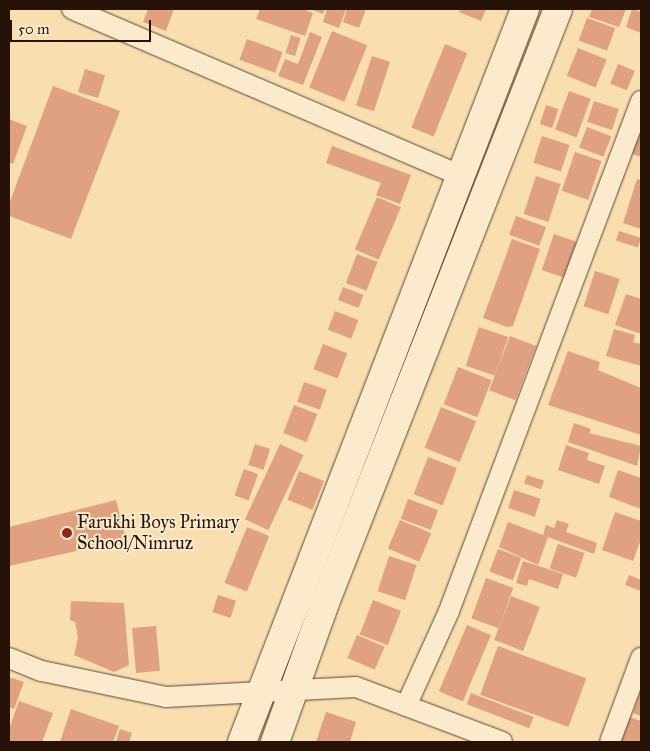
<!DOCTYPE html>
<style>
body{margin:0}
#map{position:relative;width:650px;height:751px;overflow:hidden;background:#f9dfb0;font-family:"IM FELL Great Primer",serif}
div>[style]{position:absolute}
.building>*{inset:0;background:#e0a181;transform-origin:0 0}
.roads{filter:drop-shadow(0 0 1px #5c4532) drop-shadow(0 0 1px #5c4532)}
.street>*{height:20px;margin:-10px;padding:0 10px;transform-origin:10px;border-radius:10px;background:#fbeacc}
.secondary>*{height:28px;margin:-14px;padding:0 14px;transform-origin:14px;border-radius:14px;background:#fbeacc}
.dots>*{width:14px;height:14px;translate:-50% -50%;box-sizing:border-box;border:2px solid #fbeacc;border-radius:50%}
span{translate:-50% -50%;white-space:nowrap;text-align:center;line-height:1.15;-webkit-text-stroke:4px #fbeacc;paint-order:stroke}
.poi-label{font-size:18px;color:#271208}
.left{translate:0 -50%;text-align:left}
.frame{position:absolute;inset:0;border:10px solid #271208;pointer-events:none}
.scale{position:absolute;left:10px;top:20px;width:141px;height:22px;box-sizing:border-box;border:2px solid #271208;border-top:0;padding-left:6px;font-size:15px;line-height:18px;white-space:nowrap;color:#271208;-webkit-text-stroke:4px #fbeacc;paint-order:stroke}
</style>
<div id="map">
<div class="building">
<i style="clip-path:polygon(148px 9px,174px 9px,166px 31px,143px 22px)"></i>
<i style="clip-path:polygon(260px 9px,303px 9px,313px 13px,305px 36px,256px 19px)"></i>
<i style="clip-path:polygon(310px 9px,325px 9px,323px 14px)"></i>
<i style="clip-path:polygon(327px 9px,346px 9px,339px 28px,323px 22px)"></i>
<i style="clip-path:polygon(347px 9px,366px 9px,359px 28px,343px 22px)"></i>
<i style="clip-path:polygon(461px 9px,486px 9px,481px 21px,459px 12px)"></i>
<i style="clip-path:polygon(592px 9px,626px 9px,619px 27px,589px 17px)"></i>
<i style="clip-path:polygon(632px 9px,641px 12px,641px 33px,626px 27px)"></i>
<i style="left:587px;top:18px;width:30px;height:24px;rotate:20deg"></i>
<i style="left:332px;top:31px;width:38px;height:61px;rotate:22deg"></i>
<i style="clip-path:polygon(310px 32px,322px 37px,303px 85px,278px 76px,285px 59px,298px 64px)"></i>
<i style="left:291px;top:35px;width:10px;height:19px;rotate:17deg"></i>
<i style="left:247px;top:39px;width:38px;height:22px;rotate:20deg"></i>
<i style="left:445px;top:44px;width:24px;height:90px;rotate:22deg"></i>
<i style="left:578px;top:48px;width:31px;height:30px;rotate:22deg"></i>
<i style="left:372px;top:56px;width:19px;height:52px;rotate:18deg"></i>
<i style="left:618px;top:64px;width:18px;height:21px;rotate:22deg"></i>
<i style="left:85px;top:69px;width:21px;height:24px;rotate:17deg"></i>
<i style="clip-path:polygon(53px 86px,120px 111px,71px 239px,9px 216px,9px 204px)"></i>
<i style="left:569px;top:91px;width:23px;height:41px;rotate:20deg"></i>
<i style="left:594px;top:101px;width:26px;height:22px;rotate:18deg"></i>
<i style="left:546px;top:105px;width:13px;height:20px;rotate:18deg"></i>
<i style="clip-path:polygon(9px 119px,27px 126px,13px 164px,9px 162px)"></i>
<i style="left:587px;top:127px;width:26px;height:22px;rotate:21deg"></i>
<i style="clip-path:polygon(641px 128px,641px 157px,630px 153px)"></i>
<i style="left:542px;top:136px;width:29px;height:28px;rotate:18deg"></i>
<i style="clip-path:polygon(332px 146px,411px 175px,400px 204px,376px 195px,381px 183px,326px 163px)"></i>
<i style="left:575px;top:152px;width:28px;height:41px;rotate:19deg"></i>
<i style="left:536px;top:176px;width:26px;height:40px;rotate:18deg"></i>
<i style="clip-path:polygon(637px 179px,641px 180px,641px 229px,623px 223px)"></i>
<i style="left:377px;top:197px;width:26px;height:57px;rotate:23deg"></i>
<i style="left:516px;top:216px;width:32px;height:20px;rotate:20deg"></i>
<i style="left:619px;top:231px;width:23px;height:10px;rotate:18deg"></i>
<i style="left:554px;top:234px;width:24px;height:38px;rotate:19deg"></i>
<i style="clip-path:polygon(512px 239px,540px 249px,513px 326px,507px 327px,483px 318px)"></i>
<i style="left:357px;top:254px;width:22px;height:31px;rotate:21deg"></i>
<i style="left:595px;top:271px;width:26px;height:37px;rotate:18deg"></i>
<i style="left:343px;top:287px;width:22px;height:14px;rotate:21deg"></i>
<i style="clip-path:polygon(626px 294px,641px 299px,641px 334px,615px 325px)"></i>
<i style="left:335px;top:311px;width:25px;height:20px;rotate:21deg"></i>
<i style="left:479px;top:327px;width:31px;height:41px;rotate:19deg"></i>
<i style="clip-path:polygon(614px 329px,635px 335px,633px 342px,641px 344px,641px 366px,606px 356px)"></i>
<i style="left:510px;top:336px;width:28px;height:58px;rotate:21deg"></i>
<i style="left:323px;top:344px;width:26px;height:27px;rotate:21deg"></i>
<i style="clip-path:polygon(568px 351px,600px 362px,598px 370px,641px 388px,641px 435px,548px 405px)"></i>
<i style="left:458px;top:367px;width:36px;height:40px;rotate:21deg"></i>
<i style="left:304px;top:382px;width:24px;height:21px;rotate:19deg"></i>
<i style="left:294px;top:405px;width:25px;height:30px;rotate:21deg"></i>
<i style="left:441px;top:407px;width:38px;height:44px;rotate:22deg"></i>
<i style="clip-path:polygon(574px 423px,591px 429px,589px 433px,641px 446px,637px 466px,568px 442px)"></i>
<i style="left:255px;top:444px;width:16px;height:22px;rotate:18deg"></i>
<i style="left:280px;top:444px;width:26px;height:83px;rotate:25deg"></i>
<i style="clip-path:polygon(566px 445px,589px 453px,587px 460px,605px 466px,599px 484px,558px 470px)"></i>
<i style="left:428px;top:457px;width:31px;height:40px;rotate:21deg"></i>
<i style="left:244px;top:469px;width:15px;height:28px;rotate:20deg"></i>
<i style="clip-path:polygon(618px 470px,641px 478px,641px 509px,609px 497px)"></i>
<i style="left:299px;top:471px;width:27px;height:31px;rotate:22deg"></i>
<i style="left:527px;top:475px;width:18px;height:9px;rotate:19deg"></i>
<i style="left:514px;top:490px;width:28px;height:19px;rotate:18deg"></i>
<i style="left:408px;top:499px;width:32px;height:21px;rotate:20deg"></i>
<i style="clip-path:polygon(116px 500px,126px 540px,9px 566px,9px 527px)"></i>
<i style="clip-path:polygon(615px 512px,641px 521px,641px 539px,633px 561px,602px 550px)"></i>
<i style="left:400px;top:520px;width:34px;height:31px;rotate:23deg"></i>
<i style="clip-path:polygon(557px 520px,569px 524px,566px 532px,597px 543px,594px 554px,548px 537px,538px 565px,499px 547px,508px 522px,543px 535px,546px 525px,554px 528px)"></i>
<i style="left:247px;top:527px;width:24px;height:60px;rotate:22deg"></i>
<i style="left:558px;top:544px;width:28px;height:26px;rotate:19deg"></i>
<i style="left:498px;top:549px;width:25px;height:24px;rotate:21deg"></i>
<i style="left:389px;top:556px;width:29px;height:37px;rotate:18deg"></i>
<i style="clip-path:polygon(523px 561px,563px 574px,558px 589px,529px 579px,527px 586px,516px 583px)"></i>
<i style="clip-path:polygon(629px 575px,641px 580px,641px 591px,625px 585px)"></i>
<i style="left:486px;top:578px;width:29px;height:43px;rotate:20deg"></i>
<i style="left:218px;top:595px;width:19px;height:18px;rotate:18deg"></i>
<i style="left:511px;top:596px;width:31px;height:47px;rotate:21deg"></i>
<i style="left:373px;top:600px;width:30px;height:37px;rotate:21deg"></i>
<i style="clip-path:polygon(71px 601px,124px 603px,129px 665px,114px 672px,74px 655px,78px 638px,75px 622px,70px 620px)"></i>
<i style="left:467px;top:625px;width:26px;height:72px;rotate:23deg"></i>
<i style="left:156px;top:626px;width:45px;height:24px;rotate:85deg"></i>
<i style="left:357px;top:635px;width:30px;height:25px;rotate:23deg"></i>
<i style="left:498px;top:646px;width:94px;height:52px;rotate:20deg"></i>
<i style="clip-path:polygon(9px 677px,24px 682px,14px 709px,9px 707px)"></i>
<i style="clip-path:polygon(641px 689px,641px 716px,633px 713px)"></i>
<i style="left:471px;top:693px;width:67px;height:12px;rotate:21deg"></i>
<i style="clip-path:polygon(19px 701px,53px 713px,42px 742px,9px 742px,9px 729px)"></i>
<i style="clip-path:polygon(71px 709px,119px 726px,113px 742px,60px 742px)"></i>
<i style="clip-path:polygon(326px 712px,356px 722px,350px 742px,316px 742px)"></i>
<i style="clip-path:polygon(629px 717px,641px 721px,641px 742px,619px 742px)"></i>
<i style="clip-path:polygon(120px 729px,132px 733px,129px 742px,116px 742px)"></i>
</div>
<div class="roads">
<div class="street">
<i style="left:72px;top:9px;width:424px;rotate:23.2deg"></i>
<i style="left:9px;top:658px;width:35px;rotate:22deg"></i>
<i style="left:42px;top:671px;width:127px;rotate:11.8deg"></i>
<i style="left:166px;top:697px;width:190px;rotate:-3deg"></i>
<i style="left:356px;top:687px;width:156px;rotate:20.6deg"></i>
<i style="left:406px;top:706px;width:104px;rotate:-65.6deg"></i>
<i style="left:449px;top:611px;width:545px;rotate:-69.37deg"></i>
<i style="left:610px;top:742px;width:90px;rotate:-69.7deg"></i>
</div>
<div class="secondary">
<i style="left:242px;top:742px;width:786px;rotate:-68.89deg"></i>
<i style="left:275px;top:742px;width:148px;rotate:-70.2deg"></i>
<i style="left:325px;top:603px;width:638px;rotate:-68.58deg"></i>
</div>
</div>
<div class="dots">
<i style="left:67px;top:533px;background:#8f2418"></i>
</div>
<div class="poi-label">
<span class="left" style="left:77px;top:533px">Farukhi Boys Primary<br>School/Nimruz</span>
</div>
<div class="frame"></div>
<div class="scale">50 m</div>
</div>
